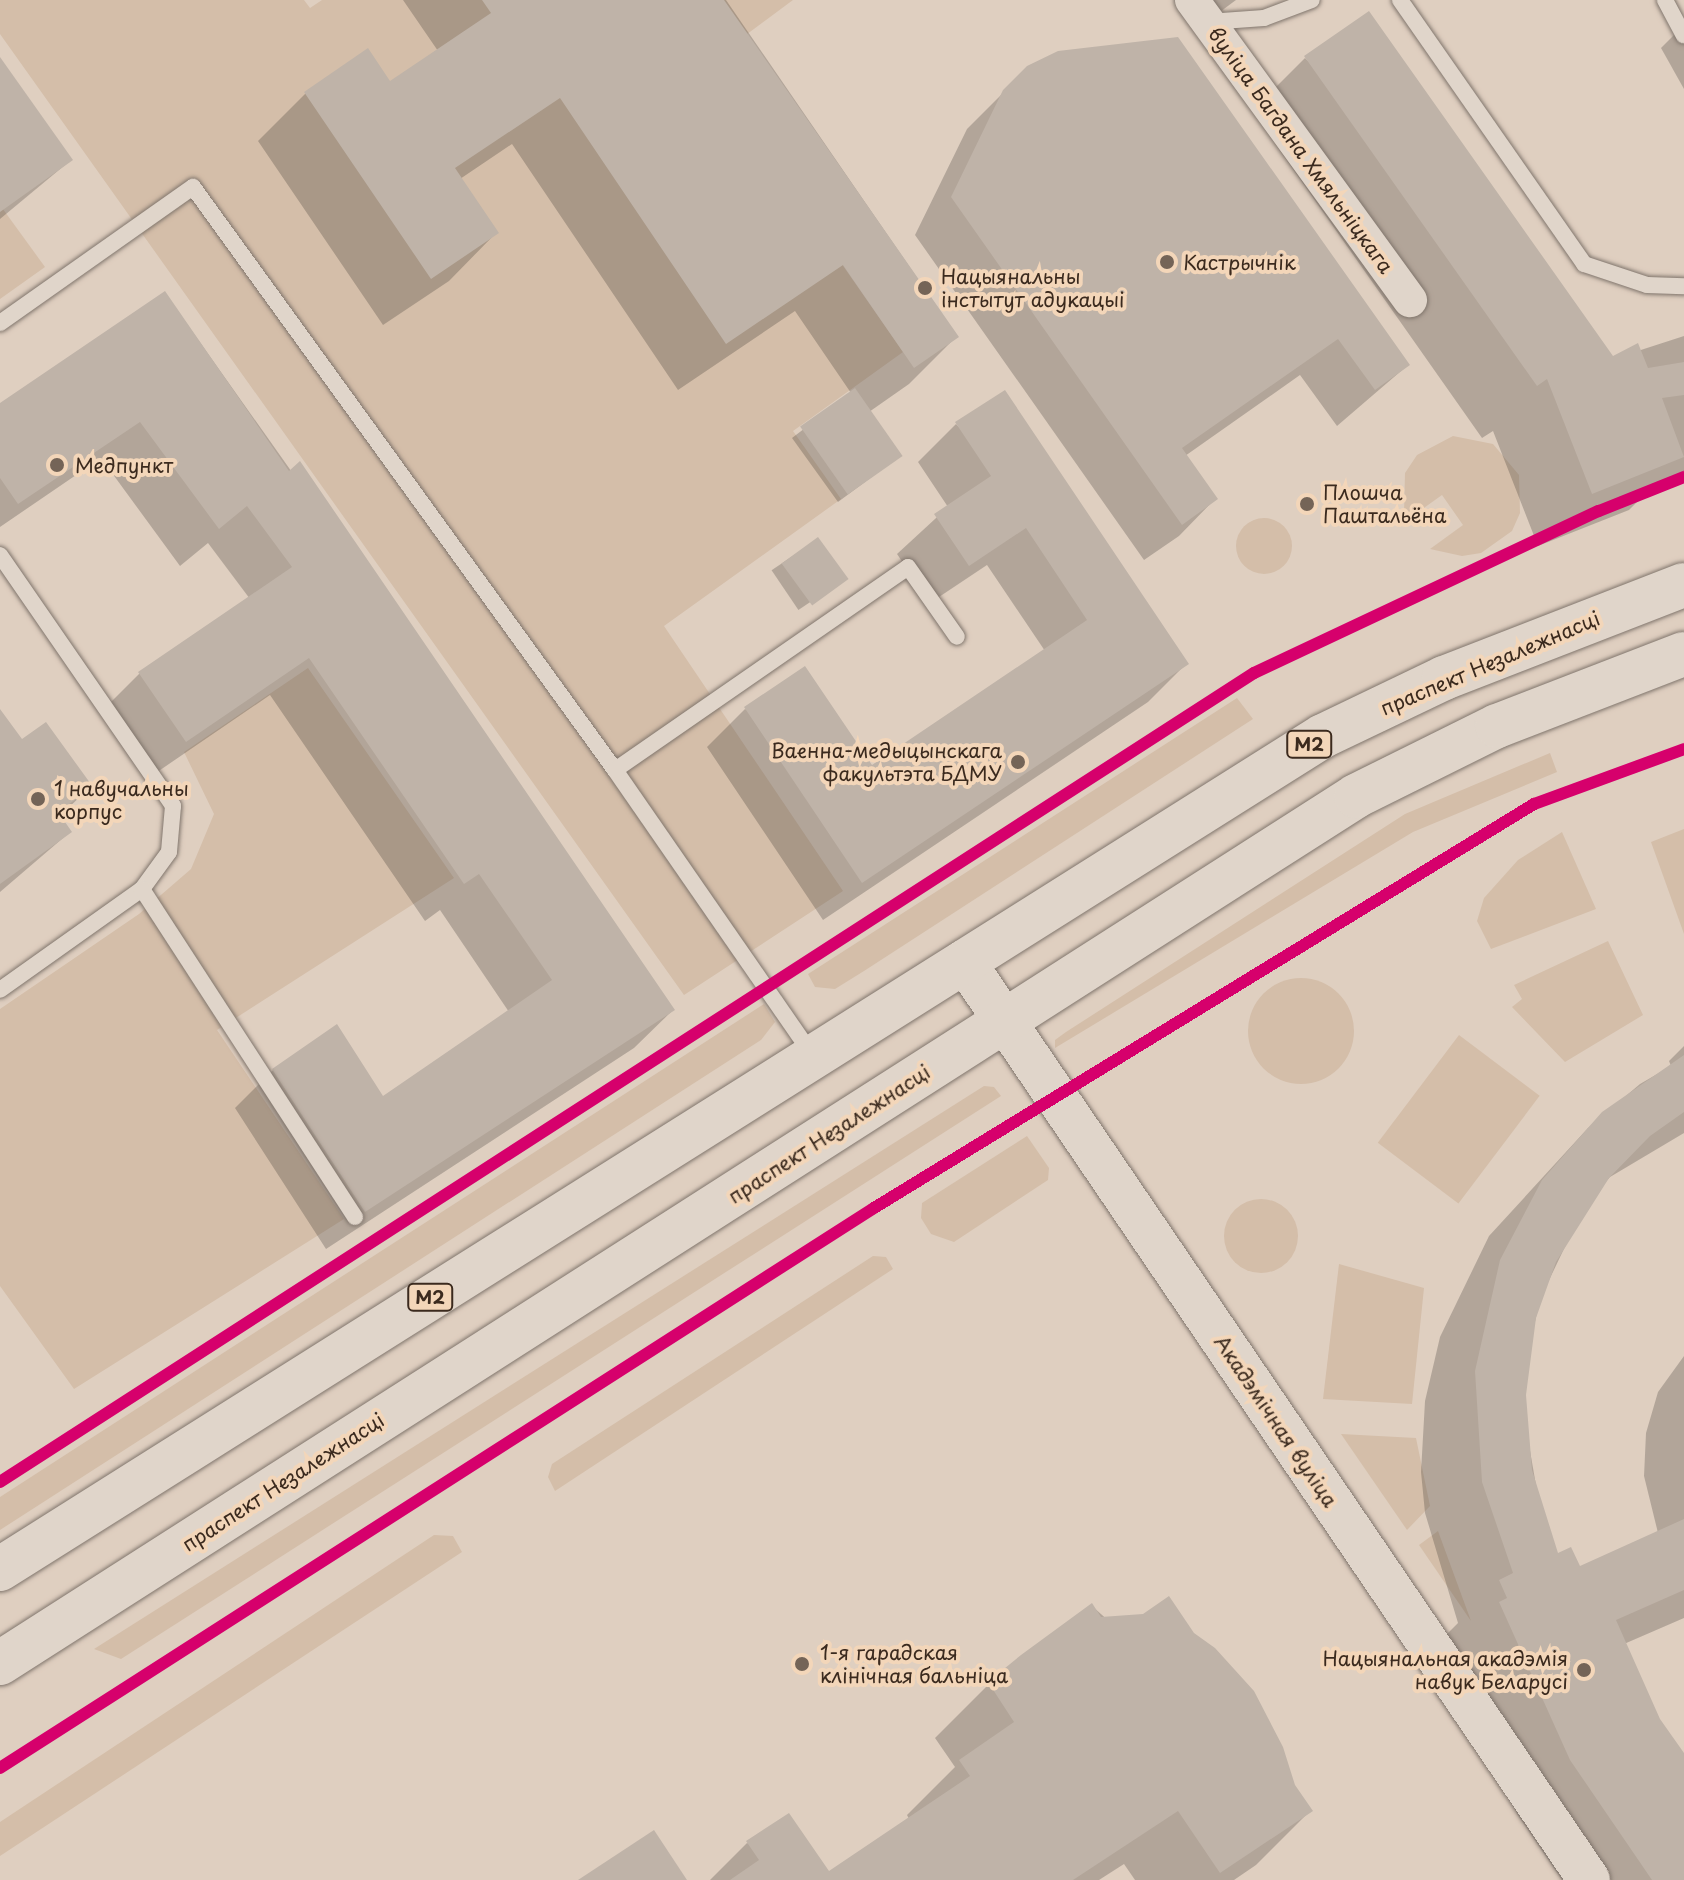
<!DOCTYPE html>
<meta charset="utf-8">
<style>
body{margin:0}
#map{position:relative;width:1684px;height:1880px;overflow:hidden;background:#dfcfc0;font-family:"Playpen Sans",sans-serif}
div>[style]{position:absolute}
.green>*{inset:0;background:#d4bea9;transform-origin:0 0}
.round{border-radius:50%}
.shadow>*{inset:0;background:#0003;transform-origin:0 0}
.building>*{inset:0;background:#bfb3a8;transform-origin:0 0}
.roads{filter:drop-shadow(0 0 2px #80756c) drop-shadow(0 0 2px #80756c)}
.service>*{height:16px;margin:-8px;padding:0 8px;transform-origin:8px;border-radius:8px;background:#e0d5ca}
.minor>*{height:34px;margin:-17px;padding:0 17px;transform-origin:17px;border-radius:17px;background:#e0d5ca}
.tertiary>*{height:42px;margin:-21px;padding:0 21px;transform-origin:21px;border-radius:21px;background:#e0d5ca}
.primary>*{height:44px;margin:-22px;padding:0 22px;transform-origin:22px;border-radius:22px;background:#e0d5ca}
.cycleway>*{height:12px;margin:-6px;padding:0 6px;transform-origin:6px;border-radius:6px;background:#d6006c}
.dots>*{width:22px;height:22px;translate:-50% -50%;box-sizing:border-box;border:4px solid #f3d6b9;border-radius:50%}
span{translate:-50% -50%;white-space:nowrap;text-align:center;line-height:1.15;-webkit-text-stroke:8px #f3d6b9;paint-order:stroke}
.shield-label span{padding:2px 6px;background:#f3d6b9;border:2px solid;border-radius:6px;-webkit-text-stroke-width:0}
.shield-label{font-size:18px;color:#3b2a1e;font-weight:700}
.street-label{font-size:20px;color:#3b2a1e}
.poi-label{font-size:20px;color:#3b2a1e}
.left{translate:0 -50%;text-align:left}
.right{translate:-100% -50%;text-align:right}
</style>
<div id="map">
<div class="green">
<i style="clip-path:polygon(0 0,304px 0,310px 8px,322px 0,793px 0,704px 66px,903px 352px,793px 431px,841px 499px,664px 626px,843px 891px,684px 995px,0 34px)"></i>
<i style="clip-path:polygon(0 205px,45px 267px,0 299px)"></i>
<i style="clip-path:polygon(1453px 436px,1493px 444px,1519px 475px,1520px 513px,1512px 531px,1481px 553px,1462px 556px,1430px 549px,1463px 525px,1442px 495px,1407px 520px,1404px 514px,1405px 473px,1417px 455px)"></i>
<i class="round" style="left:1236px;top:518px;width:56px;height:56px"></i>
<i style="clip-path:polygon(308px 668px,454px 878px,217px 1030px,344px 1219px,74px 1389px,0 1286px,0 1009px,139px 914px,191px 869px,214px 814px,184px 752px)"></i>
<i style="clip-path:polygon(1237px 698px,1253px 719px,864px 971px,835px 989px,815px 987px,808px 974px)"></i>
<i style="clip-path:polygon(1550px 753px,1557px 772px,1413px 832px,1055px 1048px,1055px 1040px,1066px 1032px,1405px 814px)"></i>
<i style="clip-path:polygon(1684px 829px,1684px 934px,1651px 842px)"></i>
<i style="clip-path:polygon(1562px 832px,1596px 909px,1491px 949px,1477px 921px,1484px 898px,1518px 860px)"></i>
<i style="clip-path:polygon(1608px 941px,1643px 1015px,1565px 1062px,1512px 1007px,1522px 999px,1514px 985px)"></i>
<i class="round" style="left:1248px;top:978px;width:106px;height:106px"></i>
<i style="clip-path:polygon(764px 1004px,775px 1022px,761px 1040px,0 1530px,0 1497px)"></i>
<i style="left:1459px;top:1035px;width:101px;height:135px;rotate:37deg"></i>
<i style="clip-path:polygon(984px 1086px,994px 1087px,1001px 1096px,121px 1659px,94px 1649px)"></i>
<i style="clip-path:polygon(1027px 1136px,1049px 1168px,1048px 1180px,954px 1242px,931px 1234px,921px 1218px,922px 1203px)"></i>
<i class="round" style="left:1224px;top:1199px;width:74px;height:74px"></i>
<i style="clip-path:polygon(873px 1256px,886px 1257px,893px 1269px,555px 1491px,548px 1477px,552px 1464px)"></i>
<i style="clip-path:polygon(1339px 1264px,1424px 1288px,1412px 1404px,1323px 1399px)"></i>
<i style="clip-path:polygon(1341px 1434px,1416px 1438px,1430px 1506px,1407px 1530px)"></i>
<i style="clip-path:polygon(1438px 1531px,1471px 1621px,1419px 1545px)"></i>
<i style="clip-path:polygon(434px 1535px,453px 1536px,462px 1552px,0 1856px,0 1822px)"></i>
</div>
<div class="shadow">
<i style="clip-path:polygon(403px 0,726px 0,957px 336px,909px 384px,869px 412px,900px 456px,838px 502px,792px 438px,851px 393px,795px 311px,678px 390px,512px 144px,460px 179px,496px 233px,449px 281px,383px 325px,258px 141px,306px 93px,390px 84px,438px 51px)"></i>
<i style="clip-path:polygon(1176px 0,1236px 0,1197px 29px)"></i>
<i style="clip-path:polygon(1684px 25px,1684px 89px,1661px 48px)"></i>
<i style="clip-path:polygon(1305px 58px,1613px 359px,1684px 336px,1684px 475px,1653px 486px,1629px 510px,1538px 546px,1493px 431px,1482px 438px,1252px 111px)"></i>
<i style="clip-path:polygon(0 61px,71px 160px,0 219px)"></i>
<i style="clip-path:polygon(1028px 68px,1408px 365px,1337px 426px,1300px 375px,1185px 456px,1215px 499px,1179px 536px,1144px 560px,915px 235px,967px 129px)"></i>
<i style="clip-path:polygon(165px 293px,673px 1010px,634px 1048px,326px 1249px,235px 1108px,273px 1070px,382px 1099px,509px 1012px,440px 910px,425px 921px,270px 695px,147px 779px,101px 712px,139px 674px,250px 599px,208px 543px,180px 566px,101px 458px,0 527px,0 405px)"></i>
<i style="clip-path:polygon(956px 424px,1186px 664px,1148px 702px,823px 920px,707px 747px,745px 709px,871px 768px,1045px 651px,987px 565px,930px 603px,897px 554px,948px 507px,918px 462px)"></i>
<i style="left:818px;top:539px;width:48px;height:56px;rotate:56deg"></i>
<i style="clip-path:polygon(0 712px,22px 742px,90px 787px,59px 817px,70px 832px,0 892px)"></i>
<i style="clip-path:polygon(1684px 1046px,1684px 1133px,1610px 1177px,1584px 1207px,1540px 1299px,1527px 1358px,1524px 1416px,1541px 1514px,1556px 1556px,1579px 1569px,1658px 1533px,1644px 1476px,1646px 1433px,1658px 1392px,1684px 1356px,1684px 1618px,1624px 1644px,1659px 1720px,1684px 1757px,1684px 1880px,1562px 1880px,1517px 1814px,1446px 1657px,1446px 1635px,1458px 1623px,1425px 1513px,1421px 1472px,1425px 1401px,1440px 1337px,1489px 1236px,1588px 1128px,1640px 1084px,1671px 1066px,1669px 1061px)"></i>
<i style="clip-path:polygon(1092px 1606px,1293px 1786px,1310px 1811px,1256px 1865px,1234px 1880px,1135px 1880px,1124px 1864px,1099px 1880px,710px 1880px,747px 1843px,828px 1874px,909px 1819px,907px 1815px,955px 1767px,935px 1738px,989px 1684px)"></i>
</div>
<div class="building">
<i style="clip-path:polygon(482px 0,724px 0,959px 337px,914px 368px,843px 265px,726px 344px,560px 98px,455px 168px,499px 233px,431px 279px,304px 92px,368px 48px,390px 81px,491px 13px)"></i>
<i style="clip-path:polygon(1369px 11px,1613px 356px,1638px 343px,1648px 368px,1684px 362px,1684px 395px,1662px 398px,1684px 457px,1592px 494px,1547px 379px,1537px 386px,1304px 56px)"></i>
<i style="clip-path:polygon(1178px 37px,1410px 365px,1375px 390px,1338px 339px,1182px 448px,1218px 499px,1182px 525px,951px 197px,1003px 90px,1027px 66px,1058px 51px)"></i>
<i style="clip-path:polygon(0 57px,73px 160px,0 212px)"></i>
<i style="clip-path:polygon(165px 291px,289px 471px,300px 461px,675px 1010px,365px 1212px,272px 1069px,337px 1024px,383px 1096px,552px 980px,479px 874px,464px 884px,309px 658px,186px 742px,138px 672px,292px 567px,247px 506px,219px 529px,140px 422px,18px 504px,0 478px,0 403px)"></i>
<i style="left:855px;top:388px;width:83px;height:67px;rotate:55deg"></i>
<i style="clip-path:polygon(1005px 390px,1189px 664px,862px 883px,744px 707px,805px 666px,872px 765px,1087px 620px,1026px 528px,969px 566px,934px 514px,991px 476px,955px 422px)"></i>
<i style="left:818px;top:537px;width:52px;height:45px;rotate:54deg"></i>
<i style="clip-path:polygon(0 709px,22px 739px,46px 722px,93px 787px,58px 812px,72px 832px,0 884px)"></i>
<i style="clip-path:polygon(1684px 1055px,1684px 1112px,1650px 1136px,1609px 1178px,1556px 1262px,1536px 1318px,1526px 1395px,1532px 1470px,1558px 1553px,1571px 1547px,1580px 1566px,1684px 1519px,1684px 1590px,1616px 1620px,1660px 1719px,1684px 1753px,1684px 1880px,1652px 1880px,1570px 1760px,1499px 1602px,1507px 1598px,1499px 1580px,1513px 1573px,1482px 1482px,1475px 1371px,1500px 1260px,1542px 1180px,1602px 1112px)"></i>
<i style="clip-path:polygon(1169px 1596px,1194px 1633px,1215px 1648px,1254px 1691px,1283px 1747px,1295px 1785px,1313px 1811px,1220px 1873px,1178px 1811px,1073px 1880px,730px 1880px,759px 1860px,746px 1841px,789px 1813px,829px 1871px,970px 1776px,959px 1760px,1014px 1722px,988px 1682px,1021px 1655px,1092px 1603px,1101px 1617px,1143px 1614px)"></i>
<i style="clip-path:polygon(654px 1830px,687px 1880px,578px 1880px)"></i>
</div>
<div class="roads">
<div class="service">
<i style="left:1400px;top:0;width:322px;rotate:55.1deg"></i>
<i style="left:1584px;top:264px;width:66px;rotate:18.4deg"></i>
<i style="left:1647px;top:285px;width:37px;rotate:2deg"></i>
<i style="left:1665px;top:0;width:40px;rotate:62deg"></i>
<i style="left:1208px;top:22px;width:56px;rotate:-4.1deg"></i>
<i style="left:1264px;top:18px;width:51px;rotate:-20.6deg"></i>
<i style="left:0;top:323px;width:236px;rotate:-35.2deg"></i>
<i style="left:193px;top:187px;width:720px;rotate:54.1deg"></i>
<i style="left:615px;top:770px;width:346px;rotate:55.3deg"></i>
<i style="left:0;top:555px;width:305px;rotate:55.4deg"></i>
<i style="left:173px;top:806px;width:46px;rotate:95deg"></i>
<i style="left:169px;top:852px;width:46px;rotate:126.1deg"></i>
<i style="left:142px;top:889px;width:174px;rotate:144.6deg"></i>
<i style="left:615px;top:770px;width:356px;rotate:-34.7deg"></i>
<i style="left:908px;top:567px;width:85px;rotate:55deg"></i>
<i style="left:142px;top:889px;width:391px;rotate:57deg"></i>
</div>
<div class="minor">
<i style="left:1192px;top:0;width:371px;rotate:54deg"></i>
</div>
<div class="tertiary">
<i style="left:964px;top:961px;width:1111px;rotate:55.78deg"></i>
</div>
<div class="primary">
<i style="left:0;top:1569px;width:1563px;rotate:-32.2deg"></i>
<i style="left:1323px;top:736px;width:134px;rotate:-25.6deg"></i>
<i style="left:1444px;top:678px;width:257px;rotate:-21.2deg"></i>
<i style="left:0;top:1663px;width:1609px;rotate:-32.59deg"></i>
<i style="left:1356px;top:796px;width:157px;rotate:-26.4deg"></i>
<i style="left:1497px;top:726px;width:200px;rotate:-21.1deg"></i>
</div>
</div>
<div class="cycleway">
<i style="left:0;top:1482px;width:1492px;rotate:-32.83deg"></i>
<i style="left:1254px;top:673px;width:381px;rotate:-25.2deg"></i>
<i style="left:1599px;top:511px;width:92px;rotate:-21.8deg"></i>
<i style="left:0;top:1768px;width:1038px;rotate:-32.65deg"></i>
<i style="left:874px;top:1208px;width:774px;rotate:-31.47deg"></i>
<i style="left:1534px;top:804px;width:160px;rotate:-20.1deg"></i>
</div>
<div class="dots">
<i style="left:1167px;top:262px;background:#746457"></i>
<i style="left:925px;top:288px;background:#746457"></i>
<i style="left:57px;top:465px;background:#746457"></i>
<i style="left:1307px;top:504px;background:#746457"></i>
<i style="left:1018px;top:762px;background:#746457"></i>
<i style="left:38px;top:799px;background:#746457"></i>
<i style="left:802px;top:1664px;background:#746457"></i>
<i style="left:1584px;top:1670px;background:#746457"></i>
</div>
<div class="shield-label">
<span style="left:1309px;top:744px">М2</span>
<span style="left:430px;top:1297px">М2</span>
</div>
<div class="street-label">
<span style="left:1301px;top:150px;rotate:54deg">вуліца Багдана Хмяльніцкага</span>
<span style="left:1490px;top:663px;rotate:-23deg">праспект Незалежнасці</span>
<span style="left:829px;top:1134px;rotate:-33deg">праспект Незалежнасці</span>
<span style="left:1276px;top:1421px;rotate:56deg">Акадэмічная вуліца</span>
<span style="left:283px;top:1482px;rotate:-33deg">праспект Незалежнасці</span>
</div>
<div class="poi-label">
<span class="left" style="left:1183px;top:262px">Кастрычнік</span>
<span class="left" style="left:941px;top:288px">Нацыянальны<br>інстытут адукацыі</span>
<span class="left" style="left:75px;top:465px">Медпункт</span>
<span class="left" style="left:1323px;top:504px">Плошча<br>Паштальёна</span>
<span class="right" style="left:1002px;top:762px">Ваенна-медыцынскага<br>факультэта БДМУ</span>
<span class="left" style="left:54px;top:800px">1 навучальны<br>корпус</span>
<span class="left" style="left:820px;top:1664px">1-я гарадская<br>клінічная бальніца</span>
<span class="right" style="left:1568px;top:1670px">Нацыянальная акадэмія<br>навук Беларусі</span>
</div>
</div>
